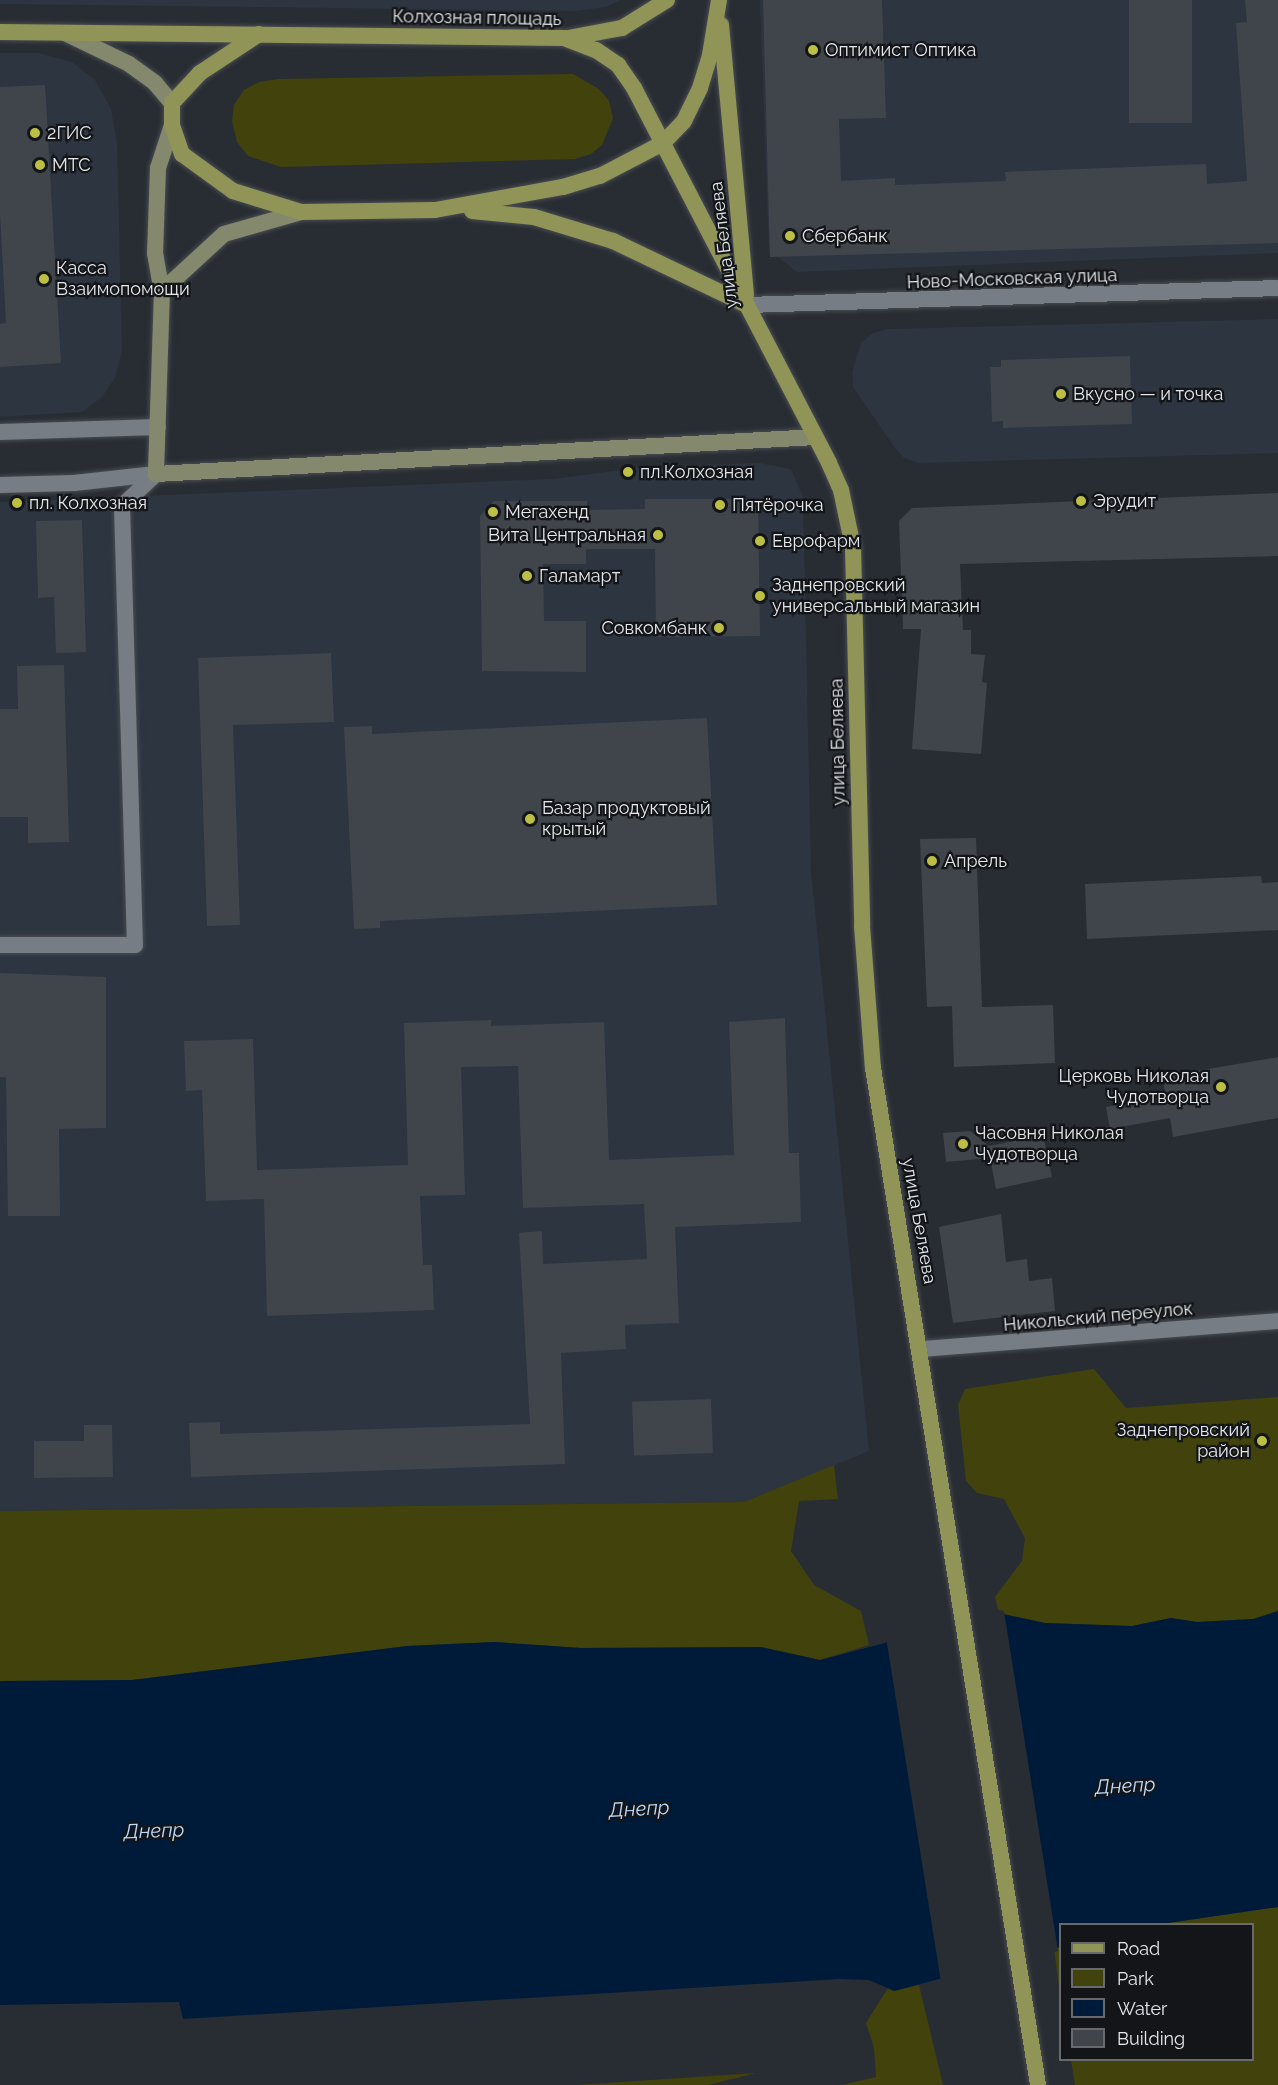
<!DOCTYPE html>
<meta charset="utf-8">
<style>
body{margin:0}
#map{position:relative;width:1278px;height:2085px;overflow:hidden;background:#282d33;font-family:Raleway,sans-serif}
div>[style]{position:absolute}
.built>*{inset:0;background:#2c3540}
.green>*{inset:0;background:#42430c}
.water>*{inset:0;background:#001b39}
.pier>*{inset:0;background:#282d33}
.building>*{inset:0;background:#3f454b;transform-origin:0 0}
.roads{filter:drop-shadow(0 0 2px #484c51) drop-shadow(0 0 2px #484c51)}
.minor>*{height:16px;margin:-8px;padding:0 8px;transform-origin:8px;border-radius:8px;background:#777d84}
.tertiary>*{height:16px;margin:-8px;padding:0 8px;transform-origin:8px;border-radius:8px;background:#777d84}
.secondary>*{height:16px;margin:-8px;padding:0 8px;transform-origin:8px;border-radius:8px;background:#84896d}
.primary>*{height:16px;margin:-8px;padding:0 8px;transform-origin:8px;border-radius:8px;background:#909456}
.dots>*{width:16px;height:16px;translate:-50% -50%;box-sizing:border-box;border:3px solid #131518;border-radius:50%}
span{translate:-50% -50%;white-space:nowrap;text-align:center;line-height:1.15;-webkit-text-stroke:4.5px #131518;paint-order:stroke}
.street-label{font-size:18px;color:#e4e7eb}
.poi-label{font-size:18px;color:#e4e7eb}
.left{translate:0 -50%;text-align:left}
.right{translate:-100% -50%;text-align:right}
.water-label{font-size:20px;color:#bddbfd;font-style:italic}
.legend{position:absolute;left:1059px;top:1923px;width:195px;height:138px;box-sizing:border-box;background:#131518;border:2px solid #67696c;margin:0;padding:8px 10px;list-style:none;font-size:18px;color:#e4e7eb}
.legend li{display:flex;align-items:center;gap:12px;height:30px}
.legend b{width:30px;border:2px solid #67696c}
</style>
<div id="map">
<div class="built">
<i style="clip-path:polygon(0 0,621px 0,606px 7px,575px 11px,0 4px)"></i>
<i style="clip-path:polygon(760px 0,1278px 0,1278px 253px,797px 272px,769px 250px)"></i>
<i style="clip-path:polygon(0 53px,39px 53px,72px 62px,95px 80px,111px 109px,117px 143px,122px 350px,115px 378px,102px 397px,82px 412px,0 417px)"></i>
<i style="clip-path:polygon(1278px 319px,1278px 453px,918px 463px,904px 458px,895px 448px,853px 387px,852px 372px,861px 343px,873px 333px,889px 329px)"></i>
<i style="clip-path:polygon(760px 463px,791px 469px,803px 497px,811px 870px,869px 1451px,744px 1502px,0 1511px,0 502px,553px 479px,646px 467px)"></i>
</div>
<div class="green">
<i style="clip-path:polygon(573px 74px,599px 89px,609px 101px,613px 118px,602px 145px,591px 154px,575px 159px,281px 167px,248px 156px,237px 142px,232px 121px,234px 105px,244px 90px,259px 82px,279px 79px)"></i>
<i style="clip-path:polygon(1094px 1369px,1126px 1408px,1278px 1397px,1278px 1611px,1253px 1619px,1197px 1622px,1171px 1618px,1132px 1626px,1045px 1623px,999px 1613px,995px 1597px,1022px 1561px,1025px 1538px,1004px 1499px,977px 1493px,966px 1481px,958px 1405px,965px 1389px)"></i>
<i style="clip-path:polygon(834px 1465px,838px 1499px,799px 1501px,791px 1551px,814px 1585px,861px 1611px,869px 1645px,820px 1660px,761px 1647px,581px 1648px,495px 1642px,407px 1646px,132px 1680px,0 1681px,0 1511px,744px 1502px)"></i>
<i style="clip-path:polygon(1278px 1907px,1278px 2085px,1075px 2085px,1071px 2060px,1252px 2060px,1252px 1924px,1161px 1924px)"></i>
<i style="clip-path:polygon(1060px 1947px,1060px 1993px,1054px 1949px)"></i>
<i style="clip-path:polygon(919px 1985px,943px 2085px,842px 2085px,876px 2077px,874px 2048px,866px 2023px,888px 1988px,894px 1991px)"></i>
<i style="clip-path:polygon(756px 2073px,708px 2085px,577px 2085px)"></i>
</div>
<div class="water">
<i style="clip-path:polygon(1278px 1611px,1278px 1907px,1161px 1924px,1060px 1924px,1060px 1947px,894px 1991px,869px 1980px,839px 1979px,183px 2019px,179px 2002px,0 2005px,0 1681px,132px 1680px,407px 1646px,495px 1642px,581px 1648px,761px 1647px,820px 1660px,999px 1613px,1045px 1623px,1132px 1626px,1171px 1618px,1197px 1622px,1253px 1619px)"></i>
</div>
<div class="pier">
<i style="clip-path:polygon(1000px 1610px,1004px 1611px,1058px 1951px,941px 1982px,886px 1637px)"></i>
</div>
<div class="building">
<i style="clip-path:polygon(763px 0,882px 0,886px 118px,839px 119px,841px 181px,895px 178px,895px 185px,1006px 181px,1005px 172px,1206px 164px,1207px 184px,1247px 181px,1236px 23px,1247px 22px,1245px 0,1278px 0,1278px 243px,770px 257px)"></i>
<i style="left:1129px;top:0;width:63px;height:123px"></i>
<i style="clip-path:polygon(45px 85px,61px 363px,0 367px,0 324px,6px 323px,0 213px,0 87px)"></i>
<i style="clip-path:polygon(1130px 356px,1132px 424px,1003px 428px,1003px 421px,992px 422px,990px 367px,1001px 367px,1001px 360px)"></i>
<i style="clip-path:polygon(1278px 493px,1278px 556px,960px 564px,963px 630px,971px 630px,971px 654px,985px 655px,982px 682px,987px 683px,981px 754px,912px 749px,921px 629px,903px 629px,899px 521px,912px 508px)"></i>
<i style="clip-path:polygon(645px 499px,758px 499px,760px 636px,656px 637px,655px 549px,586px 549px,586px 564px,543px 564px,544px 621px,586px 621px,586px 672px,482px 671px,480px 516px,494px 501px,587px 501px,587px 510px,645px 509px)"></i>
<i style="clip-path:polygon(82px 520px,86px 652px,56px 653px,54px 597px,38px 598px,36px 521px)"></i>
<i style="clip-path:polygon(331px 653px,334px 722px,233px 725px,240px 925px,207px 926px,198px 658px)"></i>
<i style="clip-path:polygon(64px 665px,69px 842px,28px 843px,28px 817px,0 817px,0 709px,18px 709px,17px 666px)"></i>
<i style="clip-path:polygon(707px 718px,717px 905px,380px 921px,380px 928px,354px 929px,344px 727px,372px 726px,372px 734px)"></i>
<i style="clip-path:polygon(976px 838px,982px 1007px,1053px 1005px,1055px 1063px,954px 1067px,952px 1006px,927px 1007px,920px 839px)"></i>
<i style="clip-path:polygon(1261px 876px,1262px 883px,1278px 882px,1278px 930px,1087px 939px,1085px 884px)"></i>
<i style="clip-path:polygon(0 973px,106px 977px,106px 1128px,59px 1129px,60px 1216px,8px 1216px,6px 1077px,0 1077px)"></i>
<i style="clip-path:polygon(785px 1018px,789px 1153px,799px 1153px,801px 1222px,675px 1227px,679px 1323px,625px 1325px,626px 1349px,561px 1353px,565px 1464px,191px 1477px,189px 1423px,220px 1422px,220px 1434px,530px 1424px,519px 1233px,542px 1231px,543px 1264px,647px 1259px,644px 1204px,523px 1208px,518px 1066px,461px 1067px,465px 1195px,420px 1196px,423px 1265px,432px 1265px,434px 1310px,267px 1316px,264px 1199px,206px 1201px,202px 1090px,186px 1091px,184px 1041px,253px 1039px,257px 1170px,408px 1165px,404px 1023px,491px 1020px,491px 1026px,604px 1022px,609px 1160px,734px 1155px,729px 1022px)"></i>
<i style="clip-path:polygon(1278px 1057px,1278px 1118px,1173px 1137px,1170px 1118px,1110px 1129px,1106px 1107px,1166px 1096px,1162px 1077px)"></i>
<i style="clip-path:polygon(970px 1131px,989px 1146px,1043px 1135px,1052px 1177px,996px 1189px,990px 1158px,946px 1162px,943px 1133px)"></i>
<i style="clip-path:polygon(1001px 1214px,1006px 1262px,1027px 1259px,1029px 1281px,1052px 1278px,1055px 1311px,953px 1323px,939px 1227px)"></i>
<i style="left:711px;top:1399px;width:54px;height:79px;rotate:88deg"></i>
<i style="clip-path:polygon(84px 1425px,112px 1425px,113px 1477px,34px 1478px,34px 1441px,84px 1441px)"></i>
</div>
<div class="roads">
<div class="minor">
<i style="left:0;top:432px;width:158px;rotate:-1.8deg"></i>
<i style="left:0;top:485px;width:74px;rotate:-1.5deg"></i>
<i style="left:74px;top:483px;width:82px;rotate:-6.3deg"></i>
<i style="left:0;top:945px;width:135px"></i>
<i style="left:135px;top:945px;width:439px;rotate:-91.7deg"></i>
<i style="left:122px;top:506px;width:47px;rotate:-43.3deg"></i>
<i style="left:922px;top:1349px;width:357px;rotate:-4.5deg"></i>
</div>
<div class="tertiary">
<i style="left:747px;top:305px;width:531px;rotate:-1.83deg"></i>
</div>
<div class="secondary">
<i style="left:65px;top:33px;width:71px;rotate:25.8deg"></i>
<i style="left:129px;top:64px;width:32px;rotate:36deg"></i>
<i style="left:155px;top:83px;width:26px;rotate:50deg"></i>
<i style="left:172px;top:125px;width:45px;rotate:108deg"></i>
<i style="left:158px;top:168px;width:85px;rotate:92deg"></i>
<i style="left:155px;top:253px;width:39px;rotate:80deg"></i>
<i style="left:162px;top:291px;width:183px;rotate:91.9deg"></i>
<i style="left:156px;top:474px;width:660px;rotate:-3.21deg"></i>
<i style="left:162px;top:291px;width:84px;rotate:-42.6deg"></i>
<i style="left:224px;top:234px;width:80px;rotate:-15.9deg"></i>
</div>
<div class="primary">
<i style="left:721px;top:25px;width:271px;rotate:84.7deg"></i>
<i style="left:0;top:32px;width:564px;rotate:0.61deg"></i>
<i style="left:564px;top:38px;width:34px;rotate:21deg"></i>
<i style="left:596px;top:50px;width:27px;rotate:34deg"></i>
<i style="left:618px;top:65px;width:28px;rotate:55deg"></i>
<i style="left:634px;top:88px;width:423px;rotate:62.5deg"></i>
<i style="left:829px;top:463px;width:30px;rotate:66deg"></i>
<i style="left:841px;top:490px;width:58px;rotate:78.1deg"></i>
<i style="left:853px;top:547px;width:379px;rotate:88.6deg"></i>
<i style="left:862px;top:926px;width:142px;rotate:85.6deg"></i>
<i style="left:873px;top:1068px;width:1030px;rotate:80.78deg"></i>
<i style="left:259px;top:34px;width:71px;rotate:146.5deg"></i>
<i style="left:200px;top:73px;width:41px;rotate:133deg"></i>
<i style="left:172px;top:103px;width:22px;rotate:90deg"></i>
<i style="left:172px;top:125px;width:31px;rotate:71deg"></i>
<i style="left:182px;top:154px;width:63px;rotate:36deg"></i>
<i style="left:233px;top:191px;width:71px;rotate:17.2deg"></i>
<i style="left:301px;top:212px;width:134px;rotate:-0.9deg"></i>
<i style="left:435px;top:210px;width:130px;rotate:-10.2deg"></i>
<i style="left:563px;top:187px;width:39px;rotate:-17deg"></i>
<i style="left:600px;top:176px;width:71px;rotate:-27.6deg"></i>
<i style="left:663px;top:143px;width:30px;rotate:-46deg"></i>
<i style="left:684px;top:121px;width:37px;rotate:-64deg"></i>
<i style="left:700px;top:88px;width:34px;rotate:-73deg"></i>
<i style="left:710px;top:55px;width:56px;rotate:-80.7deg"></i>
<i style="left:568px;top:38px;width:55px;rotate:-10.5deg"></i>
<i style="left:622px;top:28px;width:53px;rotate:-31.9deg"></i>
<i style="left:472px;top:211px;width:62px;rotate:5.5deg"></i>
<i style="left:534px;top:217px;width:83px;rotate:16.9deg"></i>
<i style="left:613px;top:241px;width:148px;rotate:25.5deg"></i>
</div>
</div>
<div class="dots">
<i style="left:813px;top:50px;background:#bcbf44"></i>
<i style="left:35px;top:133px;background:#bcbf44"></i>
<i style="left:40px;top:165px;background:#bcbf44"></i>
<i style="left:790px;top:236px;background:#bcbf44"></i>
<i style="left:44px;top:279px;background:#bcbf44"></i>
<i style="left:1061px;top:394px;background:#bcbf44"></i>
<i style="left:628px;top:472px;background:#bcbf44"></i>
<i style="left:1081px;top:501px;background:#bcbf44"></i>
<i style="left:17px;top:503px;background:#bcbf44"></i>
<i style="left:720px;top:505px;background:#bcbf44"></i>
<i style="left:493px;top:512px;background:#bcbf44"></i>
<i style="left:658px;top:535px;background:#bcbf44"></i>
<i style="left:760px;top:541px;background:#bcbf44"></i>
<i style="left:527px;top:576px;background:#bcbf44"></i>
<i style="left:760px;top:596px;background:#bcbf44"></i>
<i style="left:719px;top:628px;background:#bcbf44"></i>
<i style="left:530px;top:819px;background:#bcbf44"></i>
<i style="left:932px;top:861px;background:#bcbf44"></i>
<i style="left:1221px;top:1087px;background:#bcbf44"></i>
<i style="left:963px;top:1144px;background:#bcbf44"></i>
<i style="left:1262px;top:1441px;background:#bcbf44"></i>
</div>
<div class="street-label">
<span style="left:477px;top:18px;rotate:1deg">Колхозная площадь</span>
<span style="left:724px;top:245px;rotate:-97deg">улица Беляева</span>
<span style="left:1012px;top:279px;rotate:-2deg">Ново-Московская улица</span>
<span style="left:838px;top:742px;rotate:-91deg">улица Беляева</span>
<span style="left:919px;top:1221px;rotate:80deg">улица Беляева</span>
<span style="left:1098px;top:1317px;rotate:-5deg">Никольский переулок</span>
</div>
<div class="poi-label">
<span class="left" style="left:825px;top:50px">Оптимист Оптика</span>
<span class="left" style="left:47px;top:133px">2ГИС</span>
<span class="left" style="left:52px;top:165px">МТС</span>
<span class="left" style="left:802px;top:236px">Сбербанк</span>
<span class="left" style="left:56px;top:279px">Касса<br>Взаимопомощи</span>
<span class="left" style="left:1073px;top:394px">Вкусно — и точка</span>
<span class="left" style="left:640px;top:472px">пл.Колхозная</span>
<span class="left" style="left:1093px;top:501px">Эрудит</span>
<span class="left" style="left:29px;top:503px">пл. Колхозная</span>
<span class="left" style="left:732px;top:505px">Пятёрочка</span>
<span class="left" style="left:505px;top:512px">Мегахенд</span>
<span class="right" style="left:646px;top:535px">Вита Центральная</span>
<span class="left" style="left:772px;top:541px">Еврофарм</span>
<span class="left" style="left:539px;top:576px">Галамарт</span>
<span class="left" style="left:772px;top:596px">Заднепровский<br>универсальный магазин</span>
<span class="right" style="left:707px;top:628px">Совкомбанк</span>
<span class="left" style="left:542px;top:819px">Базар продуктовый<br>крытый</span>
<span class="left" style="left:944px;top:861px">Апрель</span>
<span class="right" style="left:1209px;top:1087px">Церковь Николая<br>Чудотворца</span>
<span class="left" style="left:975px;top:1144px">Часовня Николая<br>Чудотворца</span>
<span class="right" style="left:1250px;top:1441px">Заднепровский<br>район</span>
</div>
<div class="water-label">
<span style="left:1125px;top:1786px;rotate:-3deg">Днепр</span>
<span style="left:639px;top:1809px;rotate:-3deg">Днепр</span>
<span style="left:154px;top:1831px;rotate:-2deg">Днепр</span>
</div>
<ul class="legend">
<li><b style="height:8px;background:#909456"></b>Road</li>
<li><b style="height:16px;background:#42430c"></b>Park</li>
<li><b style="height:16px;background:#001b39"></b>Water</li>
<li><b style="height:16px;background:#3f454b"></b>Building</li>
</ul>
</div>
